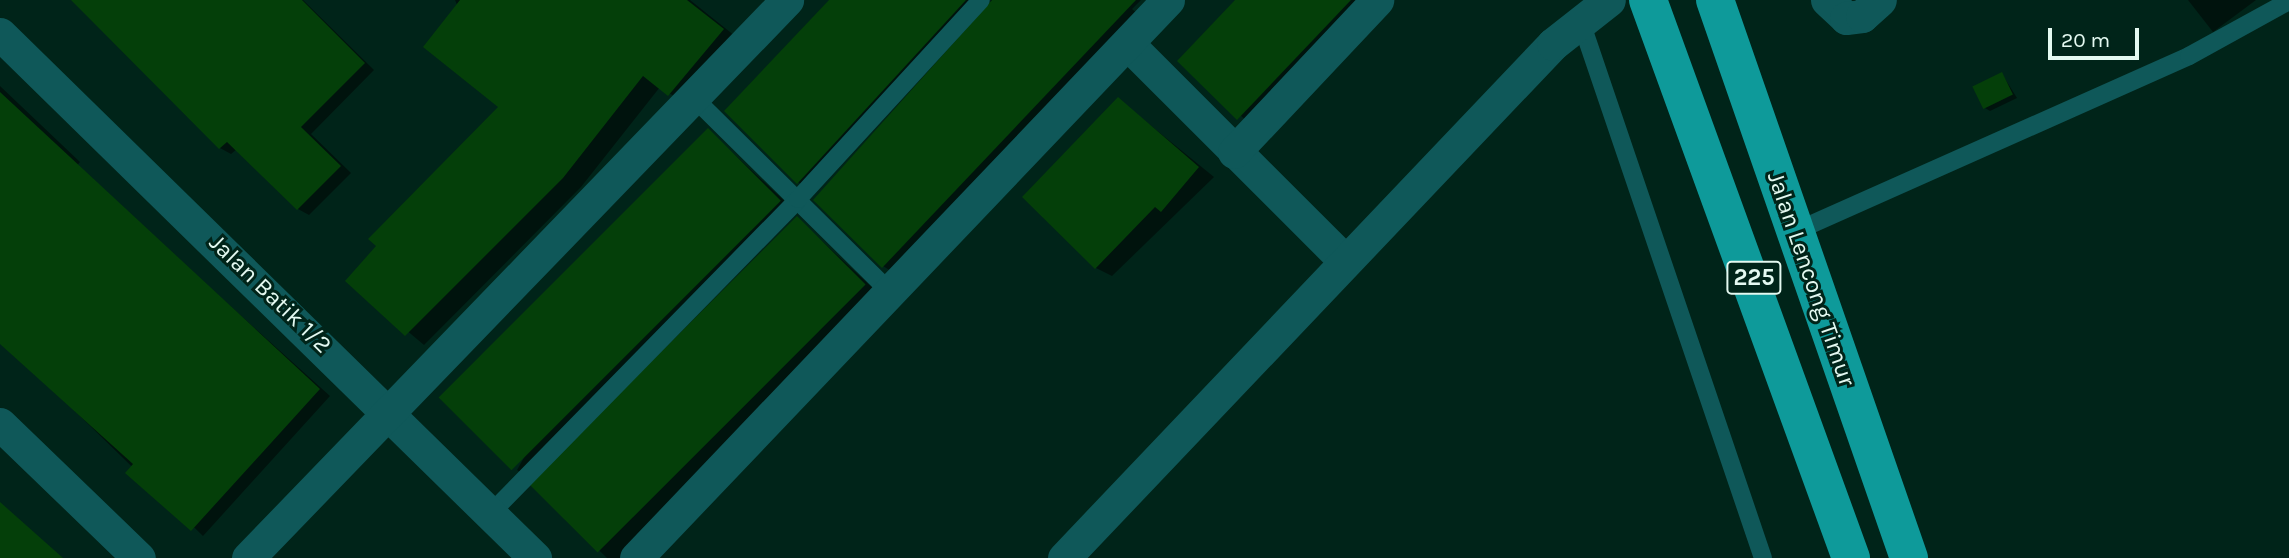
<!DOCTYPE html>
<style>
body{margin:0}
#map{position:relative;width:2289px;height:558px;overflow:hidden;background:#002419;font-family:Karla,sans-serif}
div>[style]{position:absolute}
.shadow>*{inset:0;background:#0007}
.building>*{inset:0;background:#043f09;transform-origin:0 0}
.service>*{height:18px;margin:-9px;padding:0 9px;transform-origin:9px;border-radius:9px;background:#0f5859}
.minor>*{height:33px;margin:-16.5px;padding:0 16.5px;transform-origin:16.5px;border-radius:16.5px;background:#0f5859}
.trunk>*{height:38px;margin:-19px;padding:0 19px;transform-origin:19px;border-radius:19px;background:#0e9a9a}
span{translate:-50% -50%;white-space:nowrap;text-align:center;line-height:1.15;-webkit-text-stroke:6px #002419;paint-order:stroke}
.shield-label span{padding:2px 5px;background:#002419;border:2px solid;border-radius:5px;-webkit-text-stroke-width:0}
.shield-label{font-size:23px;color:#e4f9f1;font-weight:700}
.street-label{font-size:24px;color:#e4f9f1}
.scale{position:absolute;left:2048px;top:28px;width:91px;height:32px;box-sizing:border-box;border:4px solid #e4f9f1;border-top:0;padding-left:9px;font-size:21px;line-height:24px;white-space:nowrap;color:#e4f9f1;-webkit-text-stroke:5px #002419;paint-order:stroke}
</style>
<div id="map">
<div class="shadow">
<i style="clip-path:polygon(74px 0,303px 0,374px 70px,311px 134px,351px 173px,309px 215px,298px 209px,237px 149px,231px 154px,220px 148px)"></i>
<i style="clip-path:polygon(455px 0,690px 0,740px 40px,686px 104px,660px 87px,581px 187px,424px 345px,348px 281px,501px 106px)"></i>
<i style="clip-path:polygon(832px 0,982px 0,809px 189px,798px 182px)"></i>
<i style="clip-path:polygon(991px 0,1141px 0,1132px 9px,1139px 15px,894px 273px,883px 266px)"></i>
<i style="clip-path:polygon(1238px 0,1383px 0,1257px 130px,1179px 61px)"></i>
<i style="clip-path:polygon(2188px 0,2256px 0,2213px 32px)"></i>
<i style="clip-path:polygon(2002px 74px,2017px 98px,1990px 111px,1985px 108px)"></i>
<i style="clip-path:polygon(0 86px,80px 162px,76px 167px,330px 396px,203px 536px,0 338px)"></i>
<i style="clip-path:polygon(1118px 99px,1214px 177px,1112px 276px,1096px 268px)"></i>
<i style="clip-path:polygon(708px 130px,791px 207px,528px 477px,517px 470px)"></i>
<i style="clip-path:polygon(797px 218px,876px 291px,625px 558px,607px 558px,534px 487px)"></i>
</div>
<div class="building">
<i style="clip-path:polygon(71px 0,302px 0,365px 63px,301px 127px,341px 166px,297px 210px,227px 142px,219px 149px)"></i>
<i style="clip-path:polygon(460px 0,687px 0,724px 29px,668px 96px,643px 76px,563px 178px,405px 336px,345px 281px,376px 246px,368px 239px,498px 107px,423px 47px)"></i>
<i style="clip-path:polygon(829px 0,966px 0,797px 184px,724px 111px)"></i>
<i style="clip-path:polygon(992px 0,1136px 0,882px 268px,813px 200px)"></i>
<i style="clip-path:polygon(1235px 0,1351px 0,1237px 120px,1177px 61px)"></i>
<i style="left:2002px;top:72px;width:25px;height:33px;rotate:64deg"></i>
<i style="clip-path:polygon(0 92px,320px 389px,191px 531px,125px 473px,133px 464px,0 344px)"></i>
<i style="clip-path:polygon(1118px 97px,1199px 167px,1161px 212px,1155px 207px,1095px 269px,1022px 197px)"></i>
<i style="left:708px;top:128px;width:103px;height:381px;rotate:45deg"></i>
<i style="left:797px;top:216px;width:97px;height:379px;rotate:45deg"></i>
<i style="clip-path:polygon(0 502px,63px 558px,0 558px)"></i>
</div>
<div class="service">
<i style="left:1580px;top:19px;width:569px;rotate:71.25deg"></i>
<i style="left:693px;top:97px;width:279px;rotate:44.7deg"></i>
<i style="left:1794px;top:232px;width:432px;rotate:-24deg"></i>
<i style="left:2189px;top:56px;width:114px;rotate:-28.8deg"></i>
<i style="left:491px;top:513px;width:439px;rotate:-45.6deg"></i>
<i style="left:798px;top:199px;width:270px;rotate:-47.4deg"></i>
</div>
<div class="minor">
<i style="left:1827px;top:0;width:26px;rotate:43deg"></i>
<i style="left:1846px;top:18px;width:16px;rotate:-7deg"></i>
<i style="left:1862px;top:16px;width:24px;rotate:-42deg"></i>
<i style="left:0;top:34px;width:749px;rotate:44.4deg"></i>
<i style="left:1129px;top:45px;width:303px;rotate:45deg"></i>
<i style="left:1234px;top:152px;width:209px;rotate:-46.7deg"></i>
<i style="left:0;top:424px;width:193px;rotate:44deg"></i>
<i style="left:248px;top:558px;width:776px;rotate:-45.99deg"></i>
<i style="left:636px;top:558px;width:771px;rotate:-46.37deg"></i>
<i style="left:1064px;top:558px;width:709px;rotate:-46.43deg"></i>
<i style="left:1553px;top:44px;width:71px;rotate:-38.2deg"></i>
</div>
<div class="trunk">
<i style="left:1648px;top:0;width:594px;rotate:70.01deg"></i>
<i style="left:1715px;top:0;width:591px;rotate:70.83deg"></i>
</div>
<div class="shield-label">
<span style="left:1754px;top:278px">225</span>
</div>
<div class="street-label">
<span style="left:1811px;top:279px;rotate:71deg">Jalan Lencong Timur</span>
<span style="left:270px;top:294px;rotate:44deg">Jalan Batik 1/2</span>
</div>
<div class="scale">20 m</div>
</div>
